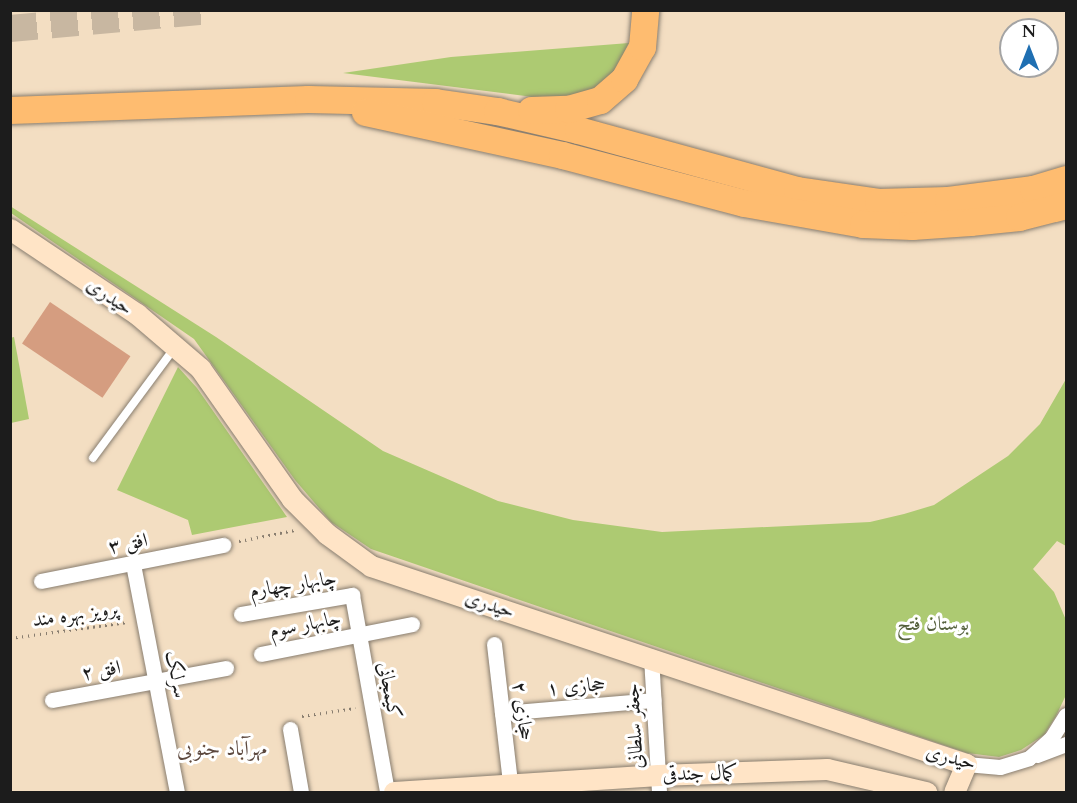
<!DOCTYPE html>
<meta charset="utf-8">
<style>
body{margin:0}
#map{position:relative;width:1077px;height:803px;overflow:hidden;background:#f3dec2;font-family:Cardo,Amiri,serif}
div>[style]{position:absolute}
.green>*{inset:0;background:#adca72}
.building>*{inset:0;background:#d59d80;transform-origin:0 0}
.highway-tunnel>*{height:27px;margin-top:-13.5px;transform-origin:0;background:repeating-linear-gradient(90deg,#c8b7a1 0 27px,transparent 0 41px)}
.path>*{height:3px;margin-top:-1.5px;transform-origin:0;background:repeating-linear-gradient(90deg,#887d6f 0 1.5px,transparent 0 6px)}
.roads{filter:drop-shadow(0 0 2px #887d6f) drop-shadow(0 0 2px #887d6f)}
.lane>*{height:8px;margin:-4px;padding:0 4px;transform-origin:4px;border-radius:4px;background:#fff}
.street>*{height:15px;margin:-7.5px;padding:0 7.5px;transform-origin:7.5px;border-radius:7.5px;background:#fff}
.secondary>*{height:21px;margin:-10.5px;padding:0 10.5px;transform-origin:10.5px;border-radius:10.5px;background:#ffe4c6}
.highway>*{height:27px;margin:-13.5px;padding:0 13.5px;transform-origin:13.5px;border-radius:13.5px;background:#febc70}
span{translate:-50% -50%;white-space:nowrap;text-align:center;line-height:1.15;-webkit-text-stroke:6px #fff;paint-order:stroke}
.street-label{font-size:20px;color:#1c1c1c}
.park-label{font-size:20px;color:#56623e}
.neighbourhood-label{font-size:21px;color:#5d493f}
.frame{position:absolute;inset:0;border:12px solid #1c1c1c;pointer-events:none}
.north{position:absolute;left:999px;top:18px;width:60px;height:60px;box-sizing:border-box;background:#fff;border:2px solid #a4a4a4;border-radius:50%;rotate:0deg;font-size:16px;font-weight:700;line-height:24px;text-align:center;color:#1c1c1c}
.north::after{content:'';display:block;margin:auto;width:21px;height:27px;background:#1f6fb2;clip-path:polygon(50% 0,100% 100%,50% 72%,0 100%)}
</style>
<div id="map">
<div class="green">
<i style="clip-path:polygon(629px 43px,617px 68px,598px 87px,568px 97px,533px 97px,343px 73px,451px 57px)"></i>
<i style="clip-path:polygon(10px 206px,216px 337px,383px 451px,498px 501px,573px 520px,662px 532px,870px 522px,904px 514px,934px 505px,1008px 456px,1040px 424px,1066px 379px,1066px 546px,1057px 541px,1033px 569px,1054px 592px,1066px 620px,1066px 695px,1056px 716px,1044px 735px,1021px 750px,999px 757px,967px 753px,371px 549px,331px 522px,295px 480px,194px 339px,11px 213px)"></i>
<i style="clip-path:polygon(14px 337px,29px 419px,11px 423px,10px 338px)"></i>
<i style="clip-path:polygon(178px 367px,197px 388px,287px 517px,192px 535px,188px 520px,117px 490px)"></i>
</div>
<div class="building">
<i style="left:50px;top:302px;width:97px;height:50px;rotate:34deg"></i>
</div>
<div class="highway-tunnel">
<i style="left:10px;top:28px;width:204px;rotate:-5.1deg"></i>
</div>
<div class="path">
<i style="left:239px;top:541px;width:57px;rotate:-11.1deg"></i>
<i style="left:10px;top:638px;width:119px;rotate:-7.7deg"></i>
<i style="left:302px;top:716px;width:54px;rotate:-8.6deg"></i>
</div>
<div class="roads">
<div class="lane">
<i style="left:93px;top:458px;width:138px;rotate:-53.5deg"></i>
</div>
<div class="street">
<i style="left:133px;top:564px;width:232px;rotate:79.1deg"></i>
<i style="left:41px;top:581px;width:186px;rotate:-11.2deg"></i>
<i style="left:241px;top:614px;width:113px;rotate:-9.7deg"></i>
<i style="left:352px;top:595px;width:200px;rotate:79.9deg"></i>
<i style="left:494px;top:644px;width:149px;rotate:83.4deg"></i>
<i style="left:261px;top:654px;width:154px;rotate:-11.2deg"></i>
<i style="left:651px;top:657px;width:135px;rotate:86.6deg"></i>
<i style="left:52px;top:700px;width:177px;rotate:-10.4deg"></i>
<i style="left:502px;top:713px;width:152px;rotate:-4.9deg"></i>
<i style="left:290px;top:729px;width:64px;rotate:80.1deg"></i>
<i style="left:1037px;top:755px;width:31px;rotate:-21deg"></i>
<i style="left:966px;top:764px;width:34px;rotate:5deg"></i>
<i style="left:1000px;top:767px;width:30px;rotate:-17deg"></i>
<i style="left:1029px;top:758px;width:31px;rotate:-42deg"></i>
<i style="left:1052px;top:737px;width:26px;rotate:-58deg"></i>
</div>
<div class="secondary">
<i style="left:10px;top:229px;width:153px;rotate:33.8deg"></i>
<i style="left:137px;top:314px;width:83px;rotate:40.6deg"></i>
<i style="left:200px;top:368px;width:160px;rotate:54.9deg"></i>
<i style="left:292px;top:499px;width:49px;rotate:45deg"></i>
<i style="left:327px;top:534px;width:54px;rotate:36deg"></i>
<i style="left:371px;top:566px;width:627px;rotate:18.41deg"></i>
<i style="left:966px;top:764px;width:30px;rotate:113deg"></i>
<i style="left:394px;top:792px;width:265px;rotate:-3.7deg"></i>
<i style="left:658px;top:775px;width:169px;rotate:-2deg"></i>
<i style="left:827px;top:769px;width:102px;rotate:13.1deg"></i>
</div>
<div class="highway">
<i style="left:10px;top:110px;width:298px;rotate:-2.1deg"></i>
<i style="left:308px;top:99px;width:127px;rotate:1.4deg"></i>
<i style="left:435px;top:102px;width:63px;rotate:8.3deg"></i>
<i style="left:497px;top:111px;width:83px;rotate:13.2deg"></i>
<i style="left:578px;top:130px;width:227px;rotate:15.3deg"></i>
<i style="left:797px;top:190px;width:82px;rotate:8.4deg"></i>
<i style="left:878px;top:202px;width:70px;rotate:-1.6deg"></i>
<i style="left:948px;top:200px;width:86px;rotate:-7.4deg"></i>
<i style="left:1033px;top:189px;width:34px;rotate:-17deg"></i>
<i style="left:531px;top:110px;width:37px;rotate:-2deg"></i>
<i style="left:568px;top:109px;width:33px;rotate:-16deg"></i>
<i style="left:600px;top:100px;width:32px;rotate:-41deg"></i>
<i style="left:624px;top:79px;width:37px;rotate:-61deg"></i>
<i style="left:642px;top:47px;width:37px;rotate:-85deg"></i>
<i style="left:365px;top:112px;width:202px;rotate:12.3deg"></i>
<i style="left:562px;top:155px;width:188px;rotate:14.8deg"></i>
<i style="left:744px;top:203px;width:121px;rotate:10deg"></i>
<i style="left:863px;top:224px;width:49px;rotate:2.3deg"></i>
<i style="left:912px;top:226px;width:58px;rotate:-3.9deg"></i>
<i style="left:970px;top:222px;width:49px;rotate:-5.8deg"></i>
<i style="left:1019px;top:217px;width:49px;rotate:-14.3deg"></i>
</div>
</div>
<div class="street-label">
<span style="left:110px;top:296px;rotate:34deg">حیدری</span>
<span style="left:128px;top:543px;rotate:-11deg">افق ۳</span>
<span style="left:293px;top:584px;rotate:-9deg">چابهار چهارم</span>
<span style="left:490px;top:604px;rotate:18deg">حیدری</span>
<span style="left:75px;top:614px;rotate:-8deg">پرویز بهره‌ مند</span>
<span style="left:305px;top:624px;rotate:-11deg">چابهار سوم</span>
<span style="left:101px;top:670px;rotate:-10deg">افق ۲</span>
<span style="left:177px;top:674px;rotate:79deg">سرلک</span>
<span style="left:576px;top:686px;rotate:-5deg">حجازی ۱</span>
<span style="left:390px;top:690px;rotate:79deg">کیمجانی</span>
<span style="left:523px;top:711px;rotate:83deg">حجازی ۲</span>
<span style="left:634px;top:726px;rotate:-93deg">جعفر سلطانی</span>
<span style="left:951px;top:757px;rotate:15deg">حیدری</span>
<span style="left:700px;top:773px;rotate:-2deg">کمال جندقی</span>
</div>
<div class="park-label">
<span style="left:933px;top:623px">بوستان فتح</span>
</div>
<div class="neighbourhood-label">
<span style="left:222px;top:749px">مهرآباد جنوبی</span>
</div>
<div class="frame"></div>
<div class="north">N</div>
</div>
